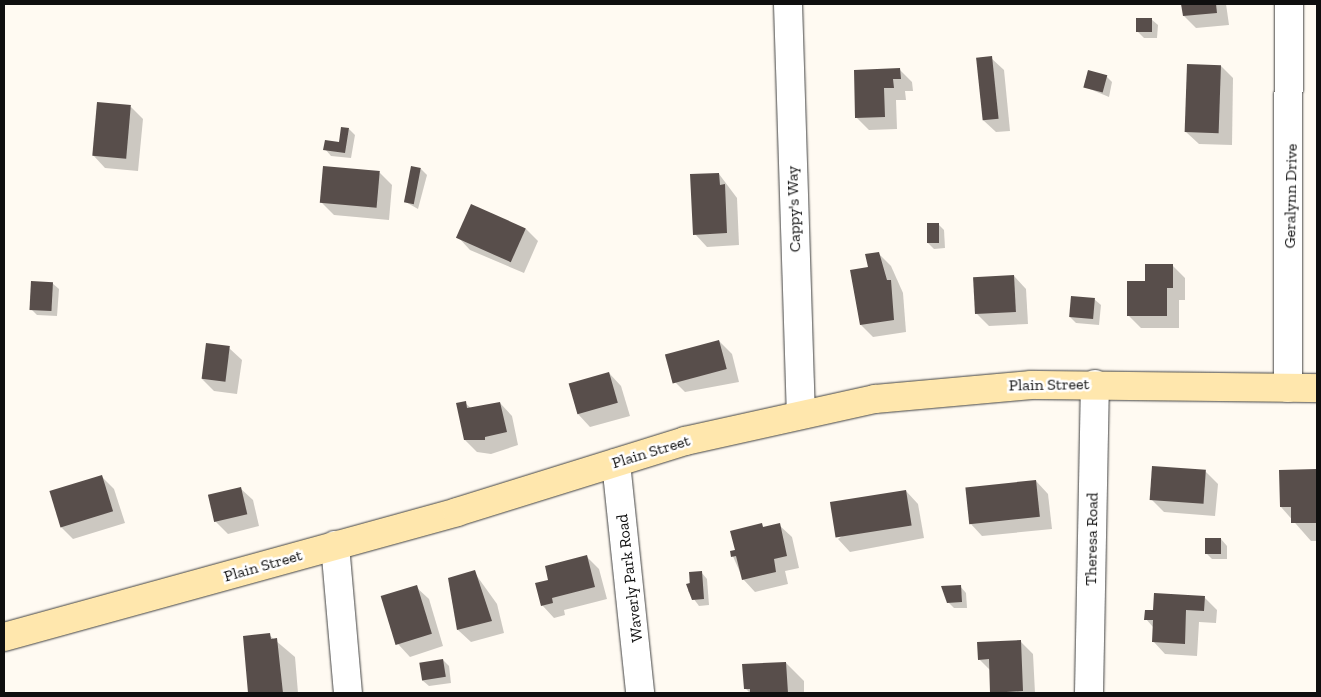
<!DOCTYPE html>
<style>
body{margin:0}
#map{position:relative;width:1321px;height:697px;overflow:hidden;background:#fffaf2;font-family:"Zilla Slab",serif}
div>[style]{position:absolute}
.shadow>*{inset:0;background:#0003}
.building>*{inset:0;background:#584e4b;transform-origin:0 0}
.roads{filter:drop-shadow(0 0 1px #424242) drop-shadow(0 0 1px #424242)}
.street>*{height:28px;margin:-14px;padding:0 14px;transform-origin:14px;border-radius:14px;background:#fff}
.secondary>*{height:28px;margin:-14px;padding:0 14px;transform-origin:14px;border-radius:14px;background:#ffe7ad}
span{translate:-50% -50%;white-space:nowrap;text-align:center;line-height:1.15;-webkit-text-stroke:5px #fff;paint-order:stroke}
.street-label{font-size:16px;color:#0f0f0f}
.frame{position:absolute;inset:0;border:5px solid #0f0f0f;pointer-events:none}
</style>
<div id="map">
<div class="shadow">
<i style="clip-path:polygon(1183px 4px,1226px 4px,1229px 25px,1196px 28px,1184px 16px)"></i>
<i style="clip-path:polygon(1151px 19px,1158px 25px,1157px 38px,1144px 38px,1138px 32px)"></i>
<i style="clip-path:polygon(991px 58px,1004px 70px,1010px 131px,996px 132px,983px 120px)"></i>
<i style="clip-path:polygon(1221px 66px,1233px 78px,1232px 145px,1199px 144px,1186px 132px)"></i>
<i style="clip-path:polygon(900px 70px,912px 82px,913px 91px,905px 91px,906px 100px,896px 100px,897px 129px,869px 130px,856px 117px)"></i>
<i style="clip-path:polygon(1106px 76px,1112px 82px,1109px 97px,1085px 87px)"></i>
<i style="clip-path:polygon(131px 107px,143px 119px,138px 171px,105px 168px,93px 155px)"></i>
<i style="clip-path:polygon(349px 129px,355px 135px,351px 158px,331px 156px,325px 149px,340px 144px)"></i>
<i style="clip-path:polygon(421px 169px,427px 175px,418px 209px,404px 201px)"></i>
<i style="clip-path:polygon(380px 173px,392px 185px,389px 220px,334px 215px,321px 202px)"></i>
<i style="clip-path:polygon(719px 174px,737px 198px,739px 245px,707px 247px,695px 234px)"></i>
<i style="clip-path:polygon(938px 224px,944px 230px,945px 248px,934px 249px,928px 243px)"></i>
<i style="clip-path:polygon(526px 229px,538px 241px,524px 273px,470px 250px,458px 237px)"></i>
<i style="clip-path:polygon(878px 253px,891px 266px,903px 293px,906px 332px,873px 337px,861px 325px,869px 268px)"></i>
<i style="clip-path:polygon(1173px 266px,1185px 278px,1185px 300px,1179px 300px,1179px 328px,1141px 328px,1128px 315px,1147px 282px)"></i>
<i style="clip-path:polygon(1014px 276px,1026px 289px,1028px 324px,989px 326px,976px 313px)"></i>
<i style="clip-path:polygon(52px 283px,59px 289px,57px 316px,37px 315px,31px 309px)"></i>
<i style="clip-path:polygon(1094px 299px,1101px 305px,1099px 325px,1076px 323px,1070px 317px)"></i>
<i style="clip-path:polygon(719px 341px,732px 354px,739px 382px,685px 392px,672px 379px)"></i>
<i style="clip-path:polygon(229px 348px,242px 360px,237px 394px,214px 391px,202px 379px)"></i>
<i style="clip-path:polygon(609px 373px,621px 386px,630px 416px,590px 427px,578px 414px)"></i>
<i style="clip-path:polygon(465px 403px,472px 409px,500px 403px,512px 416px,518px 445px,491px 454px,477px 452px,465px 440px)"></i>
<i style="clip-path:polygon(1205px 471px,1218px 484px,1215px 516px,1164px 512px,1152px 500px)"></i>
<i style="clip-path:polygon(1280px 472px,1317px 473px,1317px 541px,1311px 541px,1281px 507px)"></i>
<i style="clip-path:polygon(102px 477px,114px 489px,125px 523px,73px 539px,60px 526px)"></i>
<i style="clip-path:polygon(1036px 481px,1048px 494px,1052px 529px,982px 536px,970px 523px)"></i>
<i style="clip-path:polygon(240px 488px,253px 500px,259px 526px,228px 534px,215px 521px)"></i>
<i style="clip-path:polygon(906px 491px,918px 504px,924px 538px,850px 552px,838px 539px)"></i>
<i style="clip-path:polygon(779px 525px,792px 537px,799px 568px,785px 571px,788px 584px,755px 592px,743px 579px,731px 552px)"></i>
<i style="clip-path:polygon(1221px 539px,1227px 546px,1227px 559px,1212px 559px,1206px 553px)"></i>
<i style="clip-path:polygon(587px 557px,599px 569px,607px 599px,564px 610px,565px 615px,554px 618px,542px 605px)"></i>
<i style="clip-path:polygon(474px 572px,497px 604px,504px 633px,471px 642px,458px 630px)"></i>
<i style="clip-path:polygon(701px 572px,707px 579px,709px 605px,699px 606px,688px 591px,690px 573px)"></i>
<i style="clip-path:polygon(960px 586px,966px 593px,967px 608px,954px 608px,948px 602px)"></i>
<i style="clip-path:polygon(416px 587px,429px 599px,443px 646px,410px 657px,398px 644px)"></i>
<i style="clip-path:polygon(1204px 597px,1217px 610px,1216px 623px,1199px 622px,1197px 656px,1165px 654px,1153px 641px,1153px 627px,1146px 619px,1155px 612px)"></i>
<i style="clip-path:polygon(269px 635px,295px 657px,298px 693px,249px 693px,244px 637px)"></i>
<i style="clip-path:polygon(1021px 642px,1033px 654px,1035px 693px,993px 693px,991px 671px,979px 659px)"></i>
<i style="clip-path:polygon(443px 660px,449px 666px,451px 683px,429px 686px,422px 680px)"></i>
<i style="clip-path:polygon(786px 663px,804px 681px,804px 693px,750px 693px,745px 688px)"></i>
</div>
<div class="building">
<i style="clip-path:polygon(1181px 4px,1216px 4px,1217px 13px,1183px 16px)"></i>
<i style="left:1136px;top:18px;width:16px;height:14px"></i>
<i style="left:992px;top:56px;width:63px;height:16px;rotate:84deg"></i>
<i style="left:1187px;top:64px;width:34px;height:68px;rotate:2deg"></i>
<i style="clip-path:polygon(900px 68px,901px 79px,893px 79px,894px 88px,884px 88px,885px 117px,855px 118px,854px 70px)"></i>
<i style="left:1088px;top:70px;width:20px;height:18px;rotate:15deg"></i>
<i style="left:97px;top:102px;width:34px;height:54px;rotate:5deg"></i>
<i style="clip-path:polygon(341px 127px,349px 128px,345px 153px,323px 150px,325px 140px,339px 142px)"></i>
<i style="left:323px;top:166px;width:57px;height:37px;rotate:5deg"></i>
<i style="left:411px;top:166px;width:10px;height:37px;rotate:11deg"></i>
<i style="clip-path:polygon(719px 173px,720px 185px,725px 184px,727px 233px,693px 235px,690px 174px)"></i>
<i style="left:471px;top:204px;width:60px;height:37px;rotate:24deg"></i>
<i style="left:927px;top:223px;width:12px;height:20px"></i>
<i style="clip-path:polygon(879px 252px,887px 280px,891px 280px,894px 320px,860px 325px,850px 270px,868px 267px,865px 254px)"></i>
<i style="clip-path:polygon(1145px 264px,1173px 264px,1173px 288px,1167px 288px,1167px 316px,1127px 316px,1127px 281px,1145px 281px)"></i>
<i style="left:1014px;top:275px;width:37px;height:41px;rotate:87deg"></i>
<i style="left:31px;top:281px;width:22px;height:29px;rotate:3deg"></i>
<i style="left:1071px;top:296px;width:24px;height:21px;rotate:5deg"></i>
<i style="left:719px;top:340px;width:30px;height:56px;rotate:75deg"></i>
<i style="left:206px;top:343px;width:24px;height:36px;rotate:7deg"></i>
<i style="left:609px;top:372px;width:32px;height:42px;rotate:74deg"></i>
<i style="clip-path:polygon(466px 401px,467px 408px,500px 402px,507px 432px,485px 437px,485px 440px,464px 440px,456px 403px)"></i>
<i style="left:1152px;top:466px;width:54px;height:34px;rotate:4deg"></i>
<i style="clip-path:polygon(1317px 469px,1317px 523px,1291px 523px,1291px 507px,1280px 507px,1279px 470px)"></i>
<i style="left:102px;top:475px;width:38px;height:55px;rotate:73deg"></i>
<i style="left:1036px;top:480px;width:37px;height:71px;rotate:84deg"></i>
<i style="left:241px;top:487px;width:28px;height:34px;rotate:77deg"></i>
<i style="left:906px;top:490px;width:36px;height:77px;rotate:81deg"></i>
<i style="clip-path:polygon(762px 523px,763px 527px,780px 523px,787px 556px,774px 559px,776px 572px,742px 580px,736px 556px,731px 557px,730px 551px,735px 550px,730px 531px)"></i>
<i style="left:1205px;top:538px;width:16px;height:16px"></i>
<i style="clip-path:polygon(587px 555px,595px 587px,552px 598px,553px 603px,541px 606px,535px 583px,548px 580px,545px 566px)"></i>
<i style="clip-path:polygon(475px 570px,492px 621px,457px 630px,448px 578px)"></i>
<i style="clip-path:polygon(702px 571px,704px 599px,692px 600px,686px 584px,690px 583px,689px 572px)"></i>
<i style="left:417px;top:585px;width:51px;height:38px;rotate:73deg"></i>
<i style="clip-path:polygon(961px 585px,962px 602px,947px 603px,941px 586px)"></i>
<i style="clip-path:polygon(1154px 593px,1205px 596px,1204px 611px,1186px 610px,1185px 644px,1152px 642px,1153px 620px,1144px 620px,1145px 610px,1153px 610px)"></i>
<i style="clip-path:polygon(270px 633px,271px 639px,277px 638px,283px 693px,248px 693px,243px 636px)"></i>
<i style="clip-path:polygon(1021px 640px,1023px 691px,990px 693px,989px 659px,978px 660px,977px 642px)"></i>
<i style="left:443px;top:659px;width:18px;height:24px;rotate:81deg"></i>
<i style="clip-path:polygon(786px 662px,788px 693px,750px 693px,750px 689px,744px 689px,742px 664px)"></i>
</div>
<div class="roads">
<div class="street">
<i style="left:788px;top:4px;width:409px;rotate:88.2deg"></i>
<i style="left:1288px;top:388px;width:384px;rotate:-89.9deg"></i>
<i style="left:616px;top:463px;width:231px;rotate:84deg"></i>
<i style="left:335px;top:545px;width:149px;rotate:85deg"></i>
<i style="left:1089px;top:693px;width:309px;rotate:-88.9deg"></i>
</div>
<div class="secondary">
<i style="left:4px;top:637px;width:470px;rotate:-15.4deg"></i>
<i style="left:457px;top:512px;width:239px;rotate:-17.3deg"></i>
<i style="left:685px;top:441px;width:195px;rotate:-12.5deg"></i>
<i style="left:875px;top:399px;width:157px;rotate:-5.1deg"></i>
<i style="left:1031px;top:385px;width:286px;rotate:0.6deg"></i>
</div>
</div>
<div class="street-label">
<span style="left:1291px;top:196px;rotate:-89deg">Geralynn Drive</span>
<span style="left:794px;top:209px;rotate:-92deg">Cappy's Way</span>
<span style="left:1049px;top:385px;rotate:-1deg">Plain Street</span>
<span style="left:651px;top:452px;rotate:-17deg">Plain Street</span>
<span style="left:1092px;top:539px;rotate:-89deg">Theresa Road</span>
<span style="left:263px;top:566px;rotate:-16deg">Plain Street</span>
<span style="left:630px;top:578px;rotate:-97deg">Waverly Park Road</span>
</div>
<div class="frame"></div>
</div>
